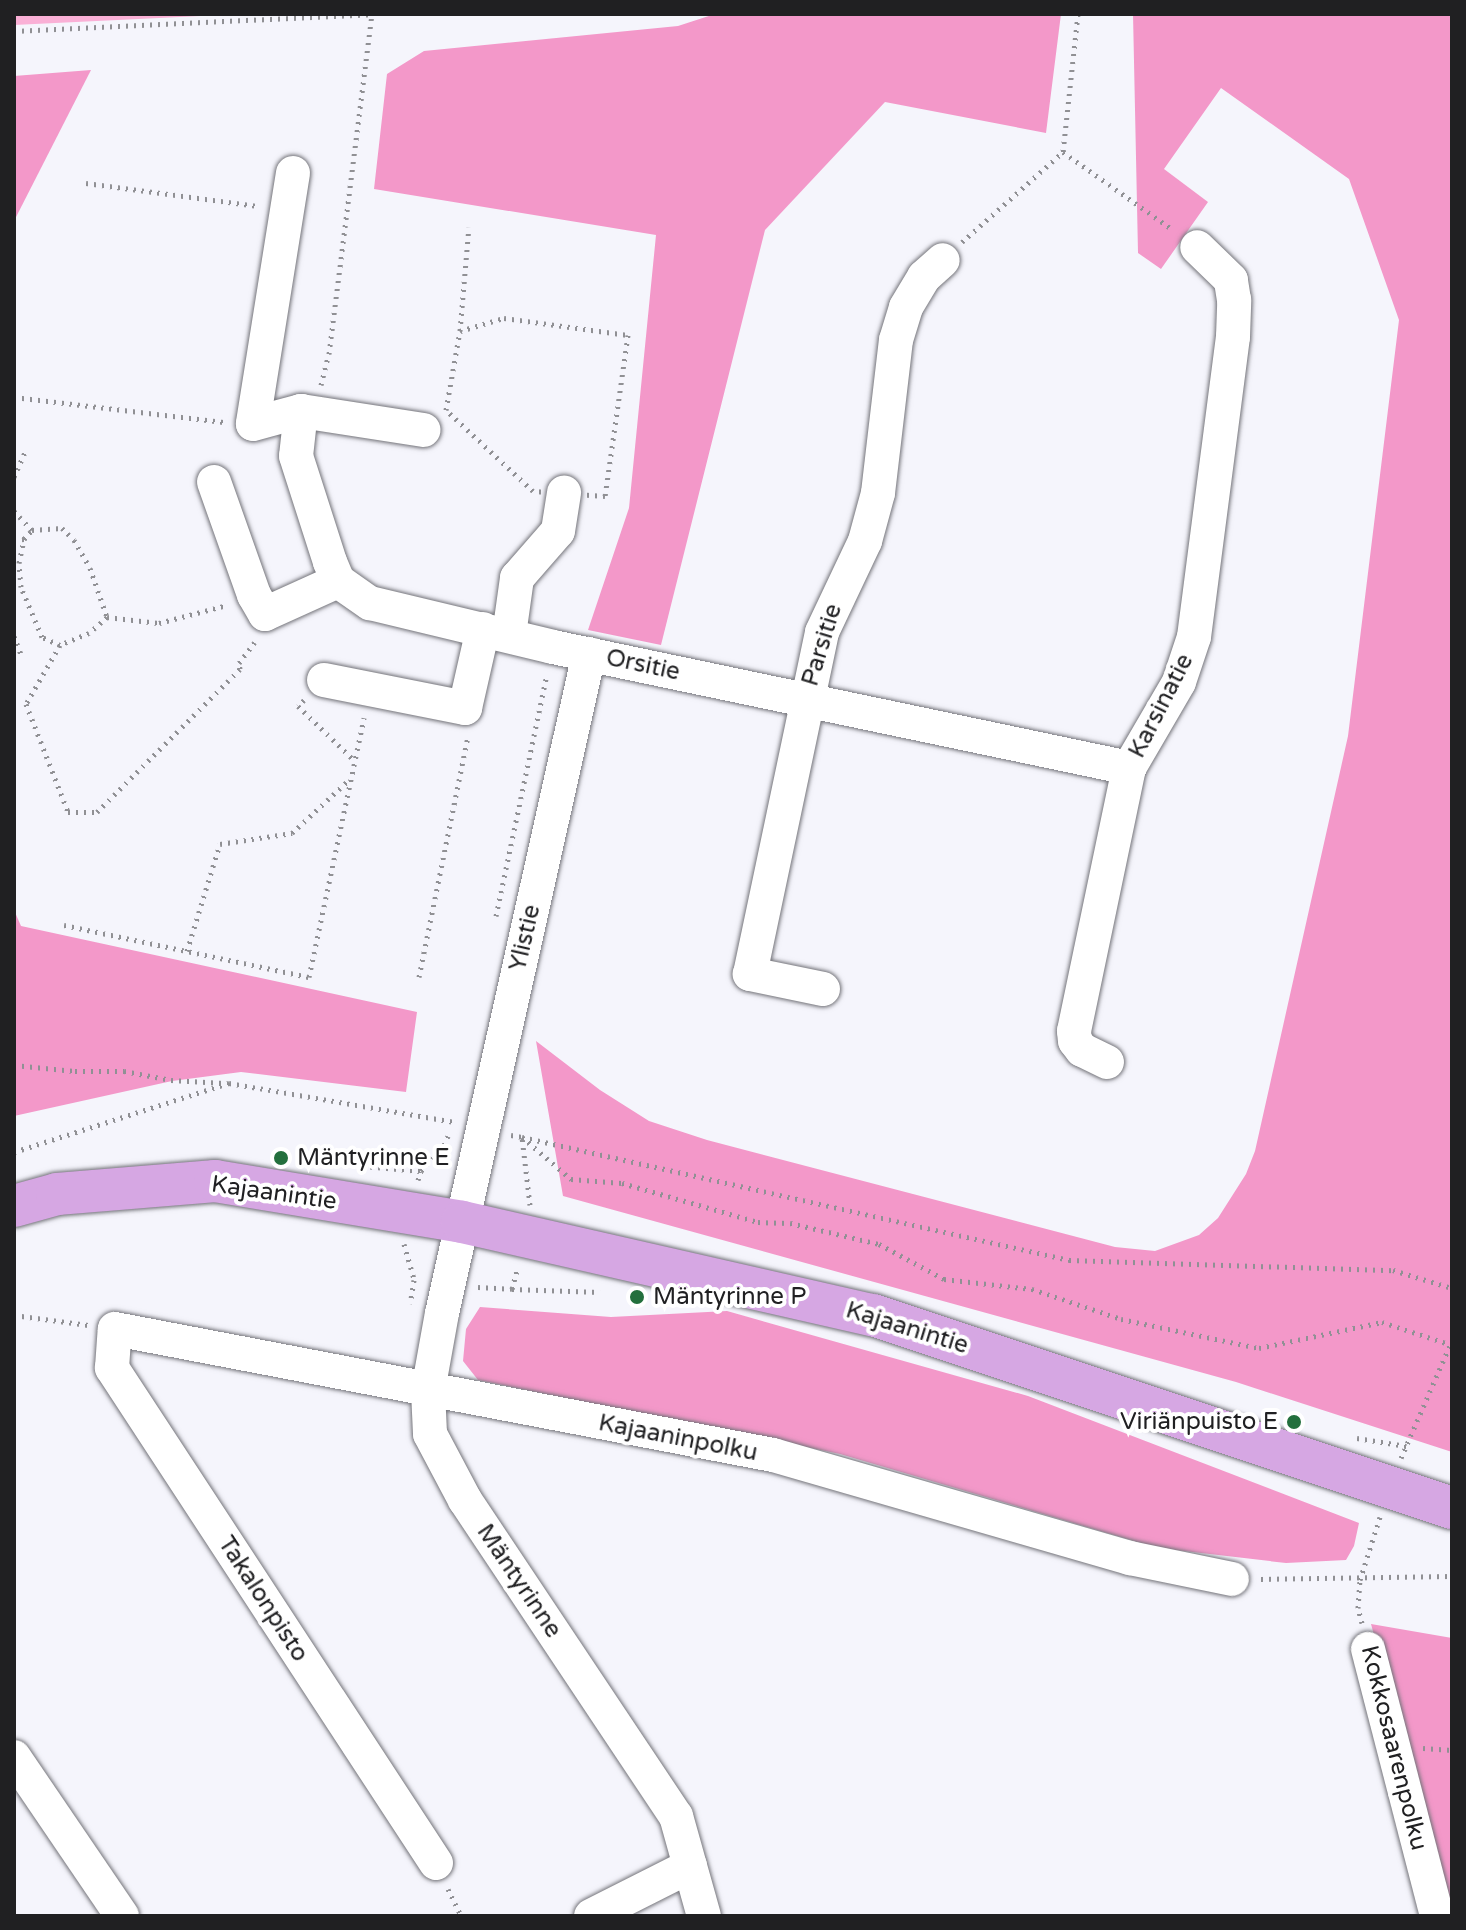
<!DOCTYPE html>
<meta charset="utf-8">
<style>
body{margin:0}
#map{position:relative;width:1466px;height:1930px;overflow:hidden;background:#f5f5fc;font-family:"Varela Round",sans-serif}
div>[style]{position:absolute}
.green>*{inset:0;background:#fab0d6}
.forest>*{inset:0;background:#f398c9}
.path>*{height:5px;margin-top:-2.5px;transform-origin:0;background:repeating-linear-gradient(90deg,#909094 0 2px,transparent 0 8px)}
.roads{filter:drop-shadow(0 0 2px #74747a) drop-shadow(0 0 2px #74747a)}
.minor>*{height:34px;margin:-17px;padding:0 17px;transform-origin:17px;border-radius:17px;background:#fff}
.major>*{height:42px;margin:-21px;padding:0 21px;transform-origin:21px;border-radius:21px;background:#d6a7e3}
.dots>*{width:22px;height:22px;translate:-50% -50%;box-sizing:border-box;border:4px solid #fff;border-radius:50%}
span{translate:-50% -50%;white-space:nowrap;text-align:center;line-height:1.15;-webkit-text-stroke:8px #fff;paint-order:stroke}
.street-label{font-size:24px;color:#202022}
.poi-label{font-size:24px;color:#202022}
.left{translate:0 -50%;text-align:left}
.right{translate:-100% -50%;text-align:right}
.frame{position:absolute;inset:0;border:16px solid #202022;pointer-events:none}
</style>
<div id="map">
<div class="green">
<i style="clip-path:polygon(14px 14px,242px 14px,14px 25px)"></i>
</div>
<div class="forest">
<i style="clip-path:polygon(715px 14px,1061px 14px,1046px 133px,885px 102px,765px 230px,661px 645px,588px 630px,629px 508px,656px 235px,374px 189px,387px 74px,424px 51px,678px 26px)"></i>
<i style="clip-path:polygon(1133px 14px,1452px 14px,1452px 1452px,1236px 1382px,563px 1196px,536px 1041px,600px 1090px,649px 1121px,707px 1140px,1115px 1247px,1155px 1251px,1199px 1235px,1218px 1218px,1246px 1174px,1255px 1151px,1348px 736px,1399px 320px,1349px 179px,1221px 88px,1164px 169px,1208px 202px,1161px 269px,1138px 253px)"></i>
<i style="clip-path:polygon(91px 70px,14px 221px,14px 76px)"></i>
<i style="clip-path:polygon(14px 910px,21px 926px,417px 1012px,406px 1092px,241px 1072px,172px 1081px,14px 1116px)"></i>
<i style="clip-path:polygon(480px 1307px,611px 1317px,727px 1311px,1028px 1396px,1359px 1523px,1354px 1546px,1346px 1560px,1286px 1563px,1158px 1548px,840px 1454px,478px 1380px,463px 1361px,466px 1329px)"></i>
<i style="clip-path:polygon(1371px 1624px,1452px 1638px,1452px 1916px,1451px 1916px)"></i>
</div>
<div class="path">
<i style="left:1078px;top:14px;width:139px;rotate:96.2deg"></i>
<i style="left:1063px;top:152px;width:135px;rotate:35.3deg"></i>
<i style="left:14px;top:31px;width:358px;rotate:-2.7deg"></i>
<i style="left:86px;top:183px;width:174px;rotate:7.6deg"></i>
<i style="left:962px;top:242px;width:135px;rotate:-41.7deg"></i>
<i style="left:504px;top:318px;width:125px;rotate:7.8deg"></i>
<i style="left:628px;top:335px;width:163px;rotate:98.1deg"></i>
<i style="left:605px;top:496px;width:72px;rotate:-176deg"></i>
<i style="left:533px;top:491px;width:119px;rotate:-137deg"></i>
<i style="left:446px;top:410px;width:80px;rotate:-80deg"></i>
<i style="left:460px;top:331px;width:46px;rotate:-16.5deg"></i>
<i style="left:460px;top:331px;width:104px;rotate:-85.1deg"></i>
<i style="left:321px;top:385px;width:32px;rotate:-76deg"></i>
<i style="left:329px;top:354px;width:343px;rotate:-82.8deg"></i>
<i style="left:14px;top:397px;width:211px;rotate:6.8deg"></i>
<i style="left:14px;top:477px;width:30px;rotate:-66deg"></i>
<i style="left:14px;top:511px;width:26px;rotate:47deg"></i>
<i style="left:14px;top:540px;width:10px;rotate:-6deg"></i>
<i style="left:107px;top:617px;width:24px;rotate:138deg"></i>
<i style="left:89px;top:633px;width:31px;rotate:158deg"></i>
<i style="left:60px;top:645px;width:20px;rotate:-156deg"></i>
<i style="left:42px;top:637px;width:54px;rotate:-112.8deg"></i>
<i style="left:21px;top:587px;width:24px;rotate:-95deg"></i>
<i style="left:19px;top:563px;width:25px;rotate:-78deg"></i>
<i style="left:24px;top:539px;width:12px;rotate:-48deg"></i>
<i style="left:32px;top:530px;width:30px;rotate:-4deg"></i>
<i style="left:62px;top:528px;width:17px;rotate:45deg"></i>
<i style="left:74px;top:540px;width:32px;rotate:60deg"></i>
<i style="left:90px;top:568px;width:52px;rotate:70.9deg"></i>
<i style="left:107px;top:617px;width:52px;rotate:6.6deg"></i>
<i style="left:159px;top:623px;width:70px;rotate:-14.8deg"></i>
<i style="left:14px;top:636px;width:22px;rotate:69deg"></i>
<i style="left:60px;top:645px;width:68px;rotate:120deg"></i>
<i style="left:26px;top:704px;width:116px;rotate:68.7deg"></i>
<i style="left:68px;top:812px;width:29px"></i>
<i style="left:97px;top:812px;width:202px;rotate:-45deg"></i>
<i style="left:240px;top:669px;width:6px;rotate:-99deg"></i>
<i style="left:239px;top:663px;width:26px;rotate:-53deg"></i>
<i style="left:304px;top:700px;width:8px;rotate:135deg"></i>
<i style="left:298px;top:706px;width:78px;rotate:44deg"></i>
<i style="left:496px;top:916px;width:246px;rotate:-78.1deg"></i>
<i style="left:64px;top:925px;width:250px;rotate:12deg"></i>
<i style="left:309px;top:977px;width:265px;rotate:-78deg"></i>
<i style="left:187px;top:951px;width:112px;rotate:-72.9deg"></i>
<i style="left:220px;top:844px;width:73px;rotate:-8.7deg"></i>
<i style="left:292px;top:833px;width:79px;rotate:-43deg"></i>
<i style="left:419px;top:977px;width:246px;rotate:-78.5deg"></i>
<i style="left:14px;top:1065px;width:61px;rotate:5.6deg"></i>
<i style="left:75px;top:1071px;width:49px"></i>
<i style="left:124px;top:1071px;width:48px;rotate:10.8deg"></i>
<i style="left:171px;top:1080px;width:53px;rotate:3.2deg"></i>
<i style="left:511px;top:1135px;width:11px;rotate:10deg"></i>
<i style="left:522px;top:1137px;width:65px;rotate:40.6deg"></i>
<i style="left:571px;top:1179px;width:51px;rotate:4.5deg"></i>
<i style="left:622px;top:1183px;width:141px;rotate:16deg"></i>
<i style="left:758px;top:1222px;width:32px;rotate:2deg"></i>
<i style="left:790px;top:1223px;width:91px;rotate:13.3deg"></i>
<i style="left:879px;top:1244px;width:74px;rotate:28.3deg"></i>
<i style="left:944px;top:1279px;width:89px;rotate:6.5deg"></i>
<i style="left:1032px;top:1289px;width:94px;rotate:18.6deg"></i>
<i style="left:1121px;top:1319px;width:141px;rotate:11.9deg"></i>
<i style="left:1259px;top:1348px;width:126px;rotate:-11.9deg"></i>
<i style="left:1382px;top:1322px;width:74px;rotate:18.2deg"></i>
<i style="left:14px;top:1152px;width:226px;rotate:-17.8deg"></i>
<i style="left:229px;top:1083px;width:229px;rotate:9.8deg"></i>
<i style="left:330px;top:1163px;width:91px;rotate:5deg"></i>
<i style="left:418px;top:1180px;width:9px;rotate:-72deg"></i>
<i style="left:421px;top:1171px;width:35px;rotate:-49deg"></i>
<i style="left:444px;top:1145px;width:10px;rotate:-66deg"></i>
<i style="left:530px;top:1205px;width:68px;rotate:-96.7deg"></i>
<i style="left:522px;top:1137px;width:561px;rotate:12.67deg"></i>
<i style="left:1069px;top:1260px;width:324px;rotate:1.8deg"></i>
<i style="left:1393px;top:1270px;width:62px;rotate:17deg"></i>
<i style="left:404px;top:1244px;width:37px;rotate:74deg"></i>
<i style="left:414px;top:1280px;width:24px;rotate:99deg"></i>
<i style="left:478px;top:1287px;width:34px;rotate:3deg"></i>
<i style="left:512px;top:1289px;width:20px;rotate:-75deg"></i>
<i style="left:512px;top:1289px;width:88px;rotate:2deg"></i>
<i style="left:14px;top:1315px;width:75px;rotate:7.7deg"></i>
<i style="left:1357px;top:1438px;width:50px;rotate:9.3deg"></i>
<i style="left:1401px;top:1458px;width:125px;rotate:-66.5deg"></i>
<i style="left:1261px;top:1579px;width:191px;rotate:-0.9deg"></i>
<i style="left:1362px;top:1623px;width:16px;rotate:-105deg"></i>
<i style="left:1358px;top:1608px;width:28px;rotate:-86deg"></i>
<i style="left:1360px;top:1580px;width:66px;rotate:-72.4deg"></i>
<i style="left:1423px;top:1748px;width:29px;rotate:4deg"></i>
<i style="left:448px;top:1889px;width:30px;rotate:64deg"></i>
</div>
<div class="roads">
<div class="minor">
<i style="left:293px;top:173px;width:254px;rotate:99.1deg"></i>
<i style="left:253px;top:424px;width:50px;rotate:-15.2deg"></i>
<i style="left:301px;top:411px;width:124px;rotate:8.8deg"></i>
<i style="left:301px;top:411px;width:45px;rotate:96.3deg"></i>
<i style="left:296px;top:456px;width:111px;rotate:72.2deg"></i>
<i style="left:330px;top:562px;width:21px;rotate:67deg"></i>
<i style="left:338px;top:581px;width:39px;rotate:35deg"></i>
<i style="left:370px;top:603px;width:188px;rotate:13.5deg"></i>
<i style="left:553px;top:647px;width:589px;rotate:11.86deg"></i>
<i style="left:214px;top:482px;width:120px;rotate:70.5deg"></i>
<i style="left:254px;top:595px;width:22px;rotate:60deg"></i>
<i style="left:265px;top:614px;width:80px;rotate:-24.3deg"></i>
<i style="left:509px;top:635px;width:58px;rotate:-82deg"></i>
<i style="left:517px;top:578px;width:62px;rotate:-48.9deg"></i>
<i style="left:558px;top:531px;width:39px;rotate:-81deg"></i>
<i style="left:589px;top:654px;width:675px;rotate:102.57deg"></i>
<i style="left:442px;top:1313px;width:79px;rotate:100.2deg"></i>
<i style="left:428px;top:1391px;width:43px;rotate:87.3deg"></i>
<i style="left:430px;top:1434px;width:75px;rotate:62.1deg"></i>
<i style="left:465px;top:1500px;width:380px;rotate:56.3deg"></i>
<i style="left:676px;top:1816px;width:104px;rotate:74.4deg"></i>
<i style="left:324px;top:680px;width:144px;rotate:11.2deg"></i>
<i style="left:465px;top:708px;width:81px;rotate:-77.2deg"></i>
<i style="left:823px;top:989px;width:75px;rotate:-168.4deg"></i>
<i style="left:750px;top:974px;width:349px;rotate:-78.1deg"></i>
<i style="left:822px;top:632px;width:101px;rotate:-64.7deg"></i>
<i style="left:865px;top:541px;width:50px;rotate:-74.8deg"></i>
<i style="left:878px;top:493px;width:154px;rotate:-83.3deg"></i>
<i style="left:896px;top:340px;width:34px;rotate:-73deg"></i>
<i style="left:906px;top:307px;width:35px;rotate:-59deg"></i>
<i style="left:924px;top:277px;width:25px;rotate:-42deg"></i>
<i style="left:1107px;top:1062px;width:28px;rotate:-154deg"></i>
<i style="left:1082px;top:1050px;width:11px;rotate:-128deg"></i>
<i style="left:1075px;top:1041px;width:10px;rotate:-96deg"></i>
<i style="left:1074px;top:1031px;width:269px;rotate:-78.2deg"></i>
<i style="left:1129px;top:768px;width:99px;rotate:-59.8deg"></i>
<i style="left:1179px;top:682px;width:47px;rotate:-71.6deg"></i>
<i style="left:1194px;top:637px;width:303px;rotate:-82.6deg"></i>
<i style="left:1233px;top:337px;width:37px;rotate:-88deg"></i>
<i style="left:1234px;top:300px;width:20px;rotate:-99deg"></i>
<i style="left:1231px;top:280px;width:47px;rotate:-135.9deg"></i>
<i style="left:1368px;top:1649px;width:276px;rotate:75.5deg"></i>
<i style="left:14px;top:1757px;width:192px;rotate:55.8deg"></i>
<i style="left:436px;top:1863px;width:592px;rotate:-123.21deg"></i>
<i style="left:112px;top:1368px;width:39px;rotate:-86deg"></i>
<i style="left:115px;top:1329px;width:670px;rotate:10.84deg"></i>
<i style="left:773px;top:1455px;width:372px;rotate:16.1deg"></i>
<i style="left:1130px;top:1558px;width:104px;rotate:11.6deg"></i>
<i style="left:591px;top:1916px;width:111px;rotate:-26.8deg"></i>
</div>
<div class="major">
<i style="left:14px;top:1206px;width:45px;rotate:-15.6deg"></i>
<i style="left:57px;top:1194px;width:159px;rotate:-4.7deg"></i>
<i style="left:215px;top:1181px;width:250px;rotate:9.4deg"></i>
<i style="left:462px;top:1222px;width:421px;rotate:12.8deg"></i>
<i style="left:873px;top:1315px;width:610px;rotate:18.43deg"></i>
</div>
</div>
<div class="dots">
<i style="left:281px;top:1158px;background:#236f3d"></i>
<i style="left:637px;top:1297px;background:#236f3d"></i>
<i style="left:1294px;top:1422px;background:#236f3d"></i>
</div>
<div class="street-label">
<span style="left:822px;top:645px;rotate:-73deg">Parsitie</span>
<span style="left:643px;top:665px;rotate:12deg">Orsitie</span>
<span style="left:1161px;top:706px;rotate:-63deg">Karsinatie</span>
<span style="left:525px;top:938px;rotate:-77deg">Ylistie</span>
<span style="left:274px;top:1193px;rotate:8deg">Kajaanintie</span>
<span style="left:907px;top:1328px;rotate:17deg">Kajaanintie</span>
<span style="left:678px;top:1438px;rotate:11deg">Kajaaninpolku</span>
<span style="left:519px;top:1581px;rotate:56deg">Mäntyrinne</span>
<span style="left:263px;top:1599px;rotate:57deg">Takalonpisto</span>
<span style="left:1394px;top:1748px;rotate:76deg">Kokkosaarenpolku</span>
</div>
<div class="poi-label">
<span class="left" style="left:297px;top:1158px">Mäntyrinne E</span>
<span class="left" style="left:653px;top:1297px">Mäntyrinne P</span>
<span class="right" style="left:1278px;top:1422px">Viriänpuisto E</span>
</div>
<div class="frame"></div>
</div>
